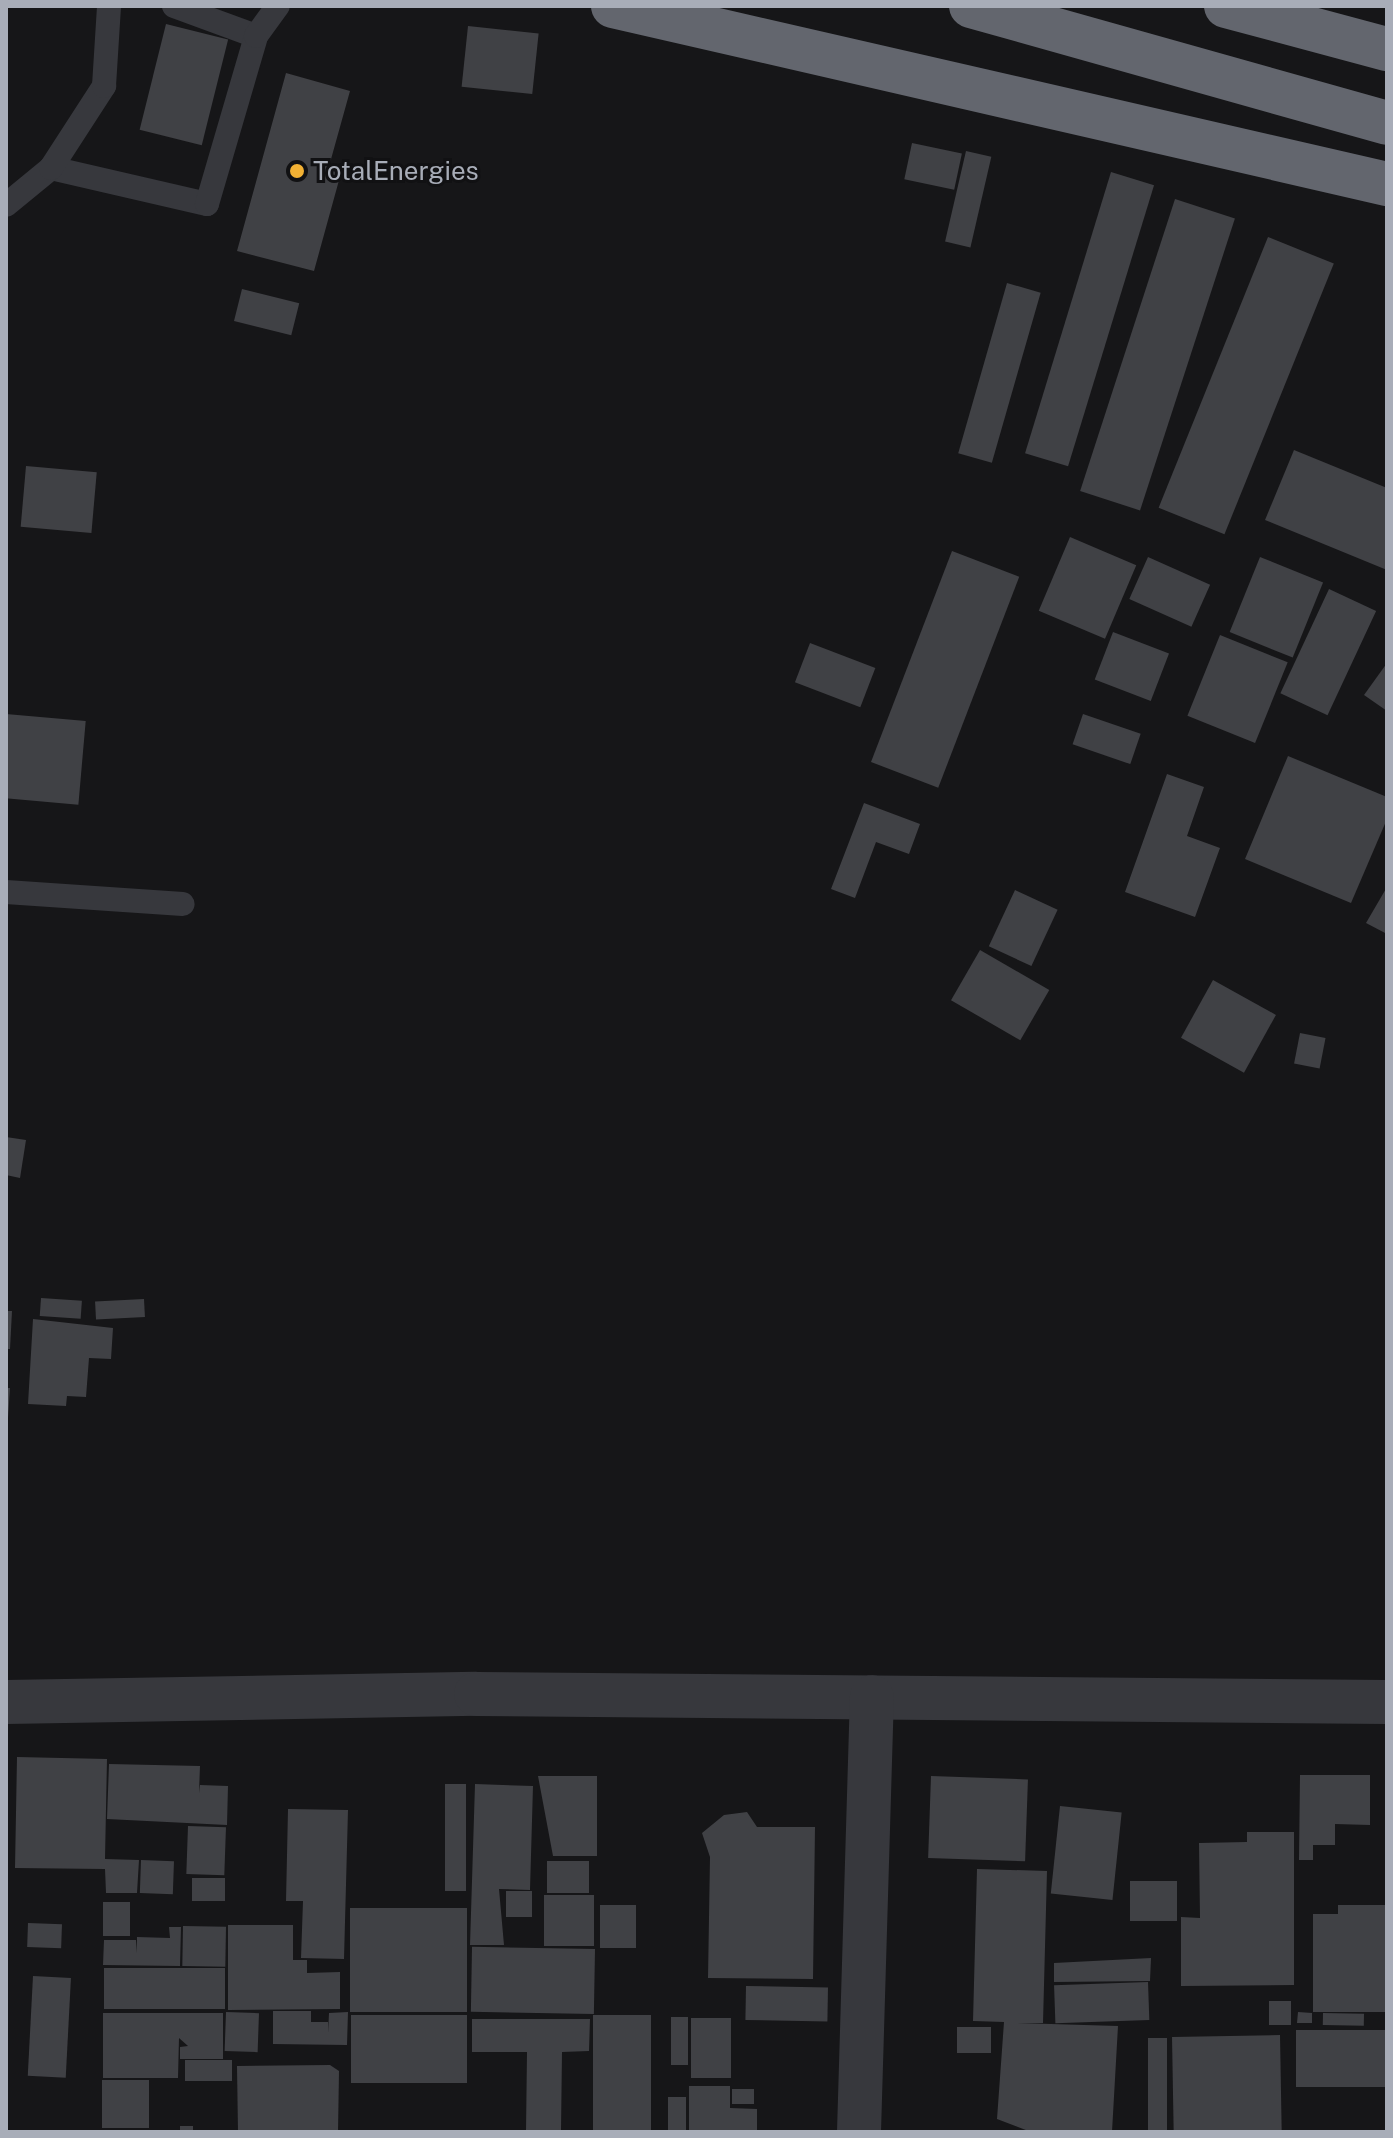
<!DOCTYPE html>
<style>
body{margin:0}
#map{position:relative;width:1393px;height:2138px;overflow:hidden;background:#161618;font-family:"Public Sans",sans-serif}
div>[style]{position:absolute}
.building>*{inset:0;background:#404145;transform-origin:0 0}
.lane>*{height:24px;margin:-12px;padding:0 12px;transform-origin:12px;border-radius:12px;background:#37383d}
.street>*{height:44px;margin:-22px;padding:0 22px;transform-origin:22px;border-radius:22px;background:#37383d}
.highway>*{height:44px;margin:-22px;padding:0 22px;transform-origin:22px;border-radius:22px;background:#63666e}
.dots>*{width:22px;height:22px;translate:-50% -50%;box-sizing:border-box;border:4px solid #111113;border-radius:50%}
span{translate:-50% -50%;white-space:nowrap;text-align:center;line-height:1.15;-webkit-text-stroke:6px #111113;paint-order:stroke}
.poi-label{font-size:26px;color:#a8adb8}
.left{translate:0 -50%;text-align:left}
.frame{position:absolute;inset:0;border:8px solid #a8adb8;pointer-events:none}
</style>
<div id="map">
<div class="building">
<i style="left:166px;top:24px;width:64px;height:109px;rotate:14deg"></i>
<i style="left:468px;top:26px;width:71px;height:61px;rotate:6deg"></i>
<i style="clip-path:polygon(286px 73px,350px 91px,328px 170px,341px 173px,314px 271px,237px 251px)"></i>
<i style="left:912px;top:143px;width:51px;height:37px;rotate:12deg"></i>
<i style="left:966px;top:151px;width:26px;height:93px;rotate:13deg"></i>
<i style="left:1111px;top:172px;width:45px;height:294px;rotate:17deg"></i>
<i style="left:1175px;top:199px;width:63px;height:307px;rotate:18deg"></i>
<i style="left:1268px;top:237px;width:71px;height:292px;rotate:22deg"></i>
<i style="left:1007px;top:283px;width:35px;height:177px;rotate:16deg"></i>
<i style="left:242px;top:289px;width:59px;height:33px;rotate:14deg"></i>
<i style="clip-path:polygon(1294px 450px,1387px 488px,1387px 570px,1265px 520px)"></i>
<i style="left:26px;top:466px;width:71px;height:61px;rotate:5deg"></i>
<i style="left:1070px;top:537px;width:72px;height:80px;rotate:23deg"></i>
<i style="left:952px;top:551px;width:72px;height:226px;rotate:21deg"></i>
<i style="left:1148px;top:557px;width:68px;height:46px;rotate:24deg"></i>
<i style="left:1260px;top:557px;width:68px;height:81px;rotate:22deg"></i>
<i style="left:1329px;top:589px;width:52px;height:115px;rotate:25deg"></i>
<i style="left:1113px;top:632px;width:60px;height:51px;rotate:21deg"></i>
<i style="left:1220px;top:635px;width:73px;height:87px;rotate:22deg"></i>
<i style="left:810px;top:643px;width:70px;height:42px;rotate:21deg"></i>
<i style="clip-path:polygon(1387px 663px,1387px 711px,1364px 695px)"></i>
<i style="left:6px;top:714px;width:80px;height:84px;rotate:5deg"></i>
<i style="left:1083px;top:714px;width:61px;height:32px;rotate:19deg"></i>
<i style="clip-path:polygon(1288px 756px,1387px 797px,1387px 819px,1351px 903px,1245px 859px)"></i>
<i style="clip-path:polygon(1167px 774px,1204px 787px,1187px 836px,1220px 848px,1195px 917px,1125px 892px)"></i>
<i style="clip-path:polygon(864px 803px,920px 824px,909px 854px,876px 842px,855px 898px,831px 889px)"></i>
<i style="clip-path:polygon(1387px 887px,1387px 934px,1366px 923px)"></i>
<i style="left:1015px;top:890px;width:47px;height:62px;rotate:25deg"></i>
<i style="left:980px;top:950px;width:80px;height:58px;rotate:30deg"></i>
<i style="left:1213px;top:980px;width:72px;height:66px;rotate:29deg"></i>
<i style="left:1300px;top:1033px;width:26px;height:31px;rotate:11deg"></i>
<i style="clip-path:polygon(6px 1137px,26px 1140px,20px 1178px,6px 1175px)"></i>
<i style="left:41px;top:1298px;width:41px;height:18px;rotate:4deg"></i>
<i style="left:144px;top:1299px;width:18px;height:49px;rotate:87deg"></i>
<i style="clip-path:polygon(6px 1311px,12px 1311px,10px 1349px,6px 1349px)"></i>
<i style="clip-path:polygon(33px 1319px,113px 1328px,111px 1359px,89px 1358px,86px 1397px,67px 1396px,66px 1406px,28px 1404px)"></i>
<i style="clip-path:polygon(6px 1388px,10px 1388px,8px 1418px,6px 1418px)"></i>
<i style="clip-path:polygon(17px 1757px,107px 1759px,105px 1859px,139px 1860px,137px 1893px,106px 1893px,105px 1869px,15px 1868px)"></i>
<i style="clip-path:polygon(109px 1764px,200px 1766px,199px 1793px,200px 1785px,228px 1786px,227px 1825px,107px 1819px)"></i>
<i style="clip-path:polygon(1300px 1775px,1370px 1775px,1370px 1825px,1335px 1824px,1335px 1845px,1313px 1845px,1313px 1860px,1299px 1860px)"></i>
<i style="clip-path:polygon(538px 1776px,597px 1776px,597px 1856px,553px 1856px)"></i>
<i style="left:931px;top:1776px;width:97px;height:82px;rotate:2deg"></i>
<i style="left:445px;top:1784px;width:21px;height:107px"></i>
<i style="clip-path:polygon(475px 1784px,533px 1786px,530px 1890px,499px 1889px,504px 1945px,470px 1945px)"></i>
<i style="left:1060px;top:1806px;width:62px;height:88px;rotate:6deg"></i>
<i style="clip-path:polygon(288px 1809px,348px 1810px,344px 1959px,301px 1958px,303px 1901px,286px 1901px)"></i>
<i style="clip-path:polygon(747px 1812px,757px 1827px,815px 1827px,813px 1979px,708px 1978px,710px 1857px,702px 1833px,724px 1815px)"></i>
<i style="left:188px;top:1826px;width:38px;height:48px;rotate:2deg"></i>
<i style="clip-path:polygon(1247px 1832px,1294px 1832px,1294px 1985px,1181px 1986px,1181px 1917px,1200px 1918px,1199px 1843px,1247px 1842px)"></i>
<i style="left:141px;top:1860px;width:33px;height:33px;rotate:2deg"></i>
<i style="left:547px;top:1861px;width:42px;height:32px"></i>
<i style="clip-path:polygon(977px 1869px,1047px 1871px,1043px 2023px,1017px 2023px,1118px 2026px,1112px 2132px,1031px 2132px,997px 2119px,1004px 2022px,973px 2021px)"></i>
<i style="left:192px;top:1878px;width:33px;height:23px"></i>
<i style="left:1130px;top:1881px;width:47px;height:40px"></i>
<i style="left:506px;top:1891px;width:26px;height:26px"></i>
<i style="left:544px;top:1895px;width:50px;height:51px"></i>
<i style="left:103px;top:1902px;width:27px;height:34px"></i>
<i style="left:600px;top:1905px;width:36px;height:43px"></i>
<i style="clip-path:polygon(1338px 1905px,1387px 1905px,1387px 2012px,1313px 2012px,1313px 1914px,1338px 1914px)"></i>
<i style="left:350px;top:1908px;width:117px;height:104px"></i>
<i style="left:28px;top:1923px;width:34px;height:24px;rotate:2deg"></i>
<i style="clip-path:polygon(228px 1925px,293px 1925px,293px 1960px,307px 1960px,307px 1973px,340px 1972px,340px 2009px,228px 2010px)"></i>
<i style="left:183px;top:1926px;width:43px;height:40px;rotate:1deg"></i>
<i style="clip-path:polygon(169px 1927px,181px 1927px,180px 1966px,103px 1965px,104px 1940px,136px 1940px,137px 1953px,137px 1937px,170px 1938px)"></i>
<i style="left:595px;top:1949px;width:65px;height:123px;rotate:91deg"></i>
<i style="clip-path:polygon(1151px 1958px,1150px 1981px,1054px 1982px,1054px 1963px)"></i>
<i style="left:225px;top:1968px;width:41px;height:121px;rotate:90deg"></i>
<i style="left:33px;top:1976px;width:38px;height:100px;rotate:3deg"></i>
<i style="left:1148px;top:1982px;width:38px;height:94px;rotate:88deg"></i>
<i style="left:746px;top:1986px;width:82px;height:34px;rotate:1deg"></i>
<i style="left:1269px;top:2001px;width:22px;height:24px"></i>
<i style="clip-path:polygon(273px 2011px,311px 2011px,311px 2022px,328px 2022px,328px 2033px,329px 2013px,348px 2012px,347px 2045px,273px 2044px)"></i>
<i style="left:226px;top:2012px;width:33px;height:39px;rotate:2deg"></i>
<i style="clip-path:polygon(1298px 2012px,1312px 2013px,1312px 2023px,1297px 2023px)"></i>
<i style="clip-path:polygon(103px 2013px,223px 2013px,223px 2059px,180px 2059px,180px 2047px,188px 2046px,179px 2038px,178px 2078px,103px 2078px)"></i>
<i style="left:1323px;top:2013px;width:41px;height:12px;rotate:1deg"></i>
<i style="left:351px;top:2015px;width:116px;height:68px"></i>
<i style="left:651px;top:2015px;width:117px;height:58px;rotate:90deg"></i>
<i style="left:671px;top:2017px;width:17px;height:48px"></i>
<i style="left:691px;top:2018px;width:40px;height:60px"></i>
<i style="clip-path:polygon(472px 2019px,590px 2019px,589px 2051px,562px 2052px,561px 2131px,526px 2131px,527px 2052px,472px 2052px)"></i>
<i style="left:957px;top:2027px;width:34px;height:26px"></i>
<i style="left:1296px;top:2030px;width:91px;height:57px"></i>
<i style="left:1280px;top:2035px;width:97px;height:108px;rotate:89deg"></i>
<i style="left:1148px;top:2038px;width:19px;height:94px"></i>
<i style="left:232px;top:2060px;width:21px;height:47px;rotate:90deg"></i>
<i style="clip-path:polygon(330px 2065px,339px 2071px,338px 2132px,238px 2132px,237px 2066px)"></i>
<i style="left:102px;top:2080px;width:47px;height:48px"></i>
<i style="clip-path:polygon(689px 2086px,730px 2086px,730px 2108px,757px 2109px,757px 2132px,689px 2132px)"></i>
<i style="left:732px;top:2089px;width:22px;height:15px"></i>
<i style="left:668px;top:2097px;width:18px;height:35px"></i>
<i style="left:180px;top:2126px;width:13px;height:6px"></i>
</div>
<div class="lane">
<i style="left:174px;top:6px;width:87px;rotate:20.1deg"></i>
<i style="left:51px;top:168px;width:160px;rotate:13deg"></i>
<i style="left:207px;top:204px;width:175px;rotate:-73.7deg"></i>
<i style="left:256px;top:36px;width:37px;rotate:-54deg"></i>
<i style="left:6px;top:205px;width:58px;rotate:-39.4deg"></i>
<i style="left:51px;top:168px;width:98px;rotate:-57.1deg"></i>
<i style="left:104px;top:86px;width:80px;rotate:-86.4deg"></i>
<i style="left:6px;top:892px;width:177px;rotate:3.9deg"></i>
</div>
<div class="street">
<i style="left:6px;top:1702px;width:470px;rotate:-1deg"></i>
<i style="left:476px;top:1694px;width:911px;rotate:0.5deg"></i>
<i style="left:859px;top:2132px;width:435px;rotate:-88.3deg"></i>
</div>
<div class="highway">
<i style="left:613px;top:6px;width:794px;rotate:12.95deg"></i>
<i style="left:971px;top:6px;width:432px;rotate:15.7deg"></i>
<i style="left:1226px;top:6px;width:167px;rotate:15deg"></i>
</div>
<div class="dots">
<i style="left:297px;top:171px;background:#f2b134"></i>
</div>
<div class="poi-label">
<span class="left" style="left:313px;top:171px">TotalEnergies</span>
</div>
<div class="frame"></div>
</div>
